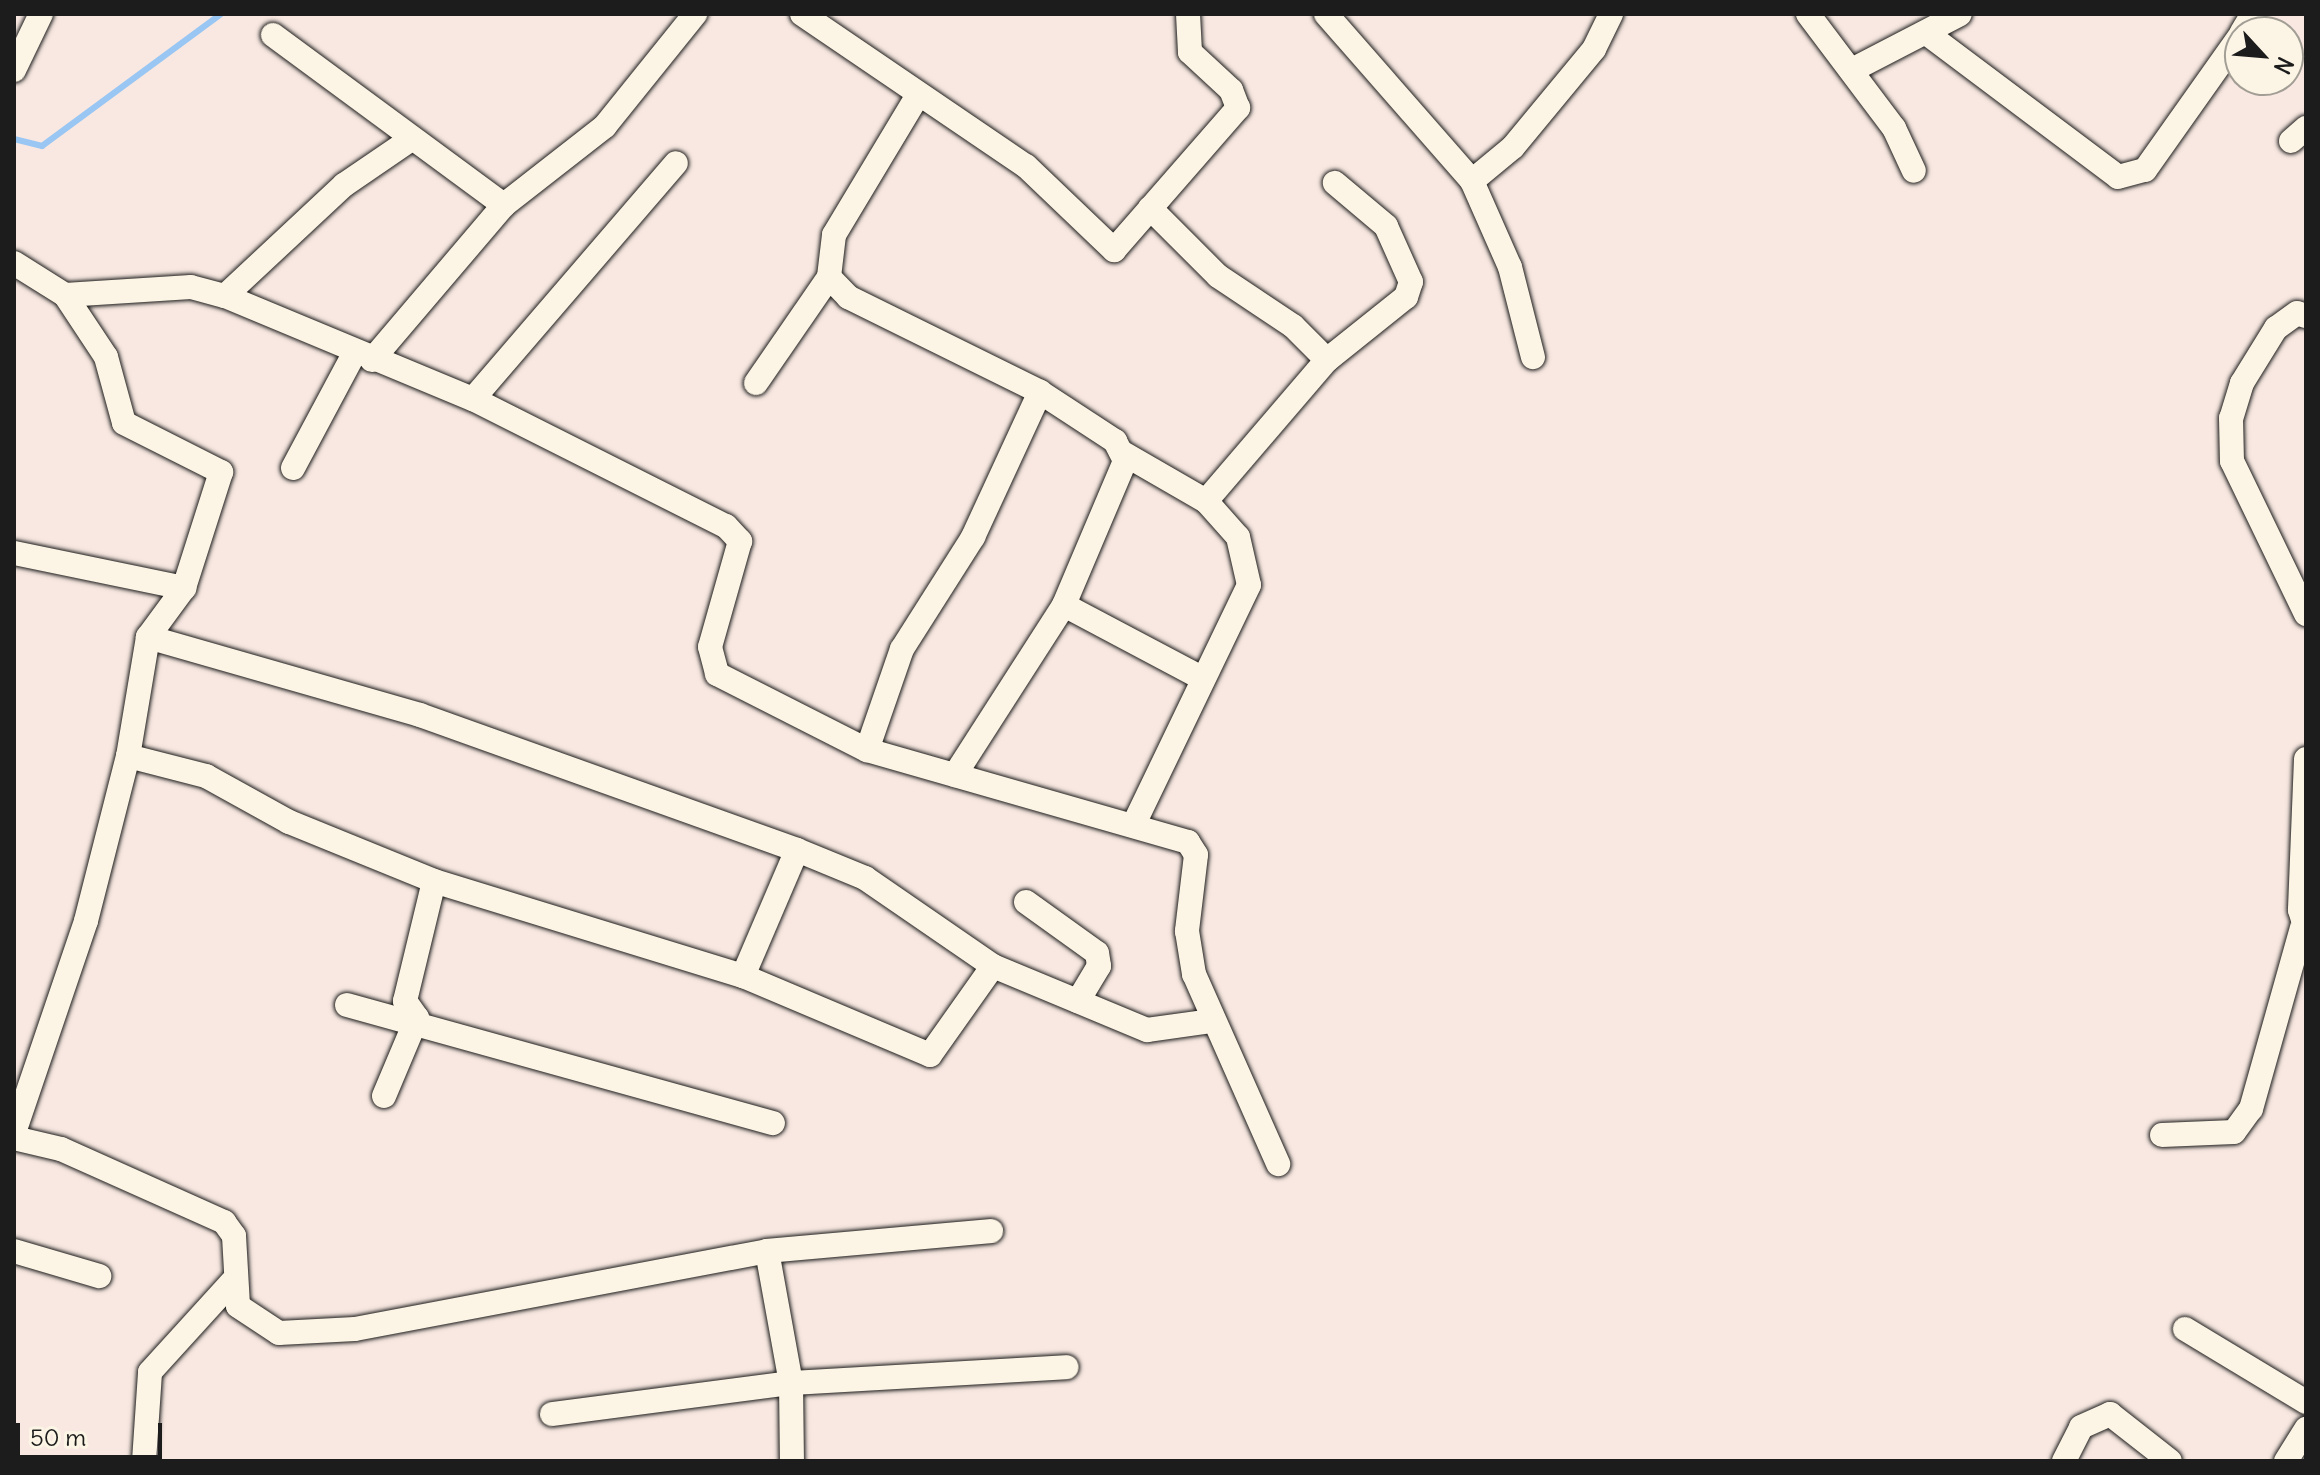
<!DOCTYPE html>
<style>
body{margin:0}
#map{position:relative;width:2320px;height:1475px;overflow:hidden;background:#f8e8e1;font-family:Delius,sans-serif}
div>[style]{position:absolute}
.stream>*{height:6px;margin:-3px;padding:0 3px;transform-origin:3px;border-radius:3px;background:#99c6f3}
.roads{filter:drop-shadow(0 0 2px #1c1c1c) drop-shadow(0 0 2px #1c1c1c)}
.minor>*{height:24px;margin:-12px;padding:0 12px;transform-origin:12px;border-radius:12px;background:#fcf5e5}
span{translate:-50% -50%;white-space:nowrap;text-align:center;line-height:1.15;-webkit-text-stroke:7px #fcf5e5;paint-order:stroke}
.frame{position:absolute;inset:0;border:16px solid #1c1c1c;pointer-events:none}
.north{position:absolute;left:2224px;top:16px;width:80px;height:80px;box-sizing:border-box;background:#fcf5e5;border:2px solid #a29e95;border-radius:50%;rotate:116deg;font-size:22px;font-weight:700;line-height:32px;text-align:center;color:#1c1c1c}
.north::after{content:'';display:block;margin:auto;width:28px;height:36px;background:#1c1c1c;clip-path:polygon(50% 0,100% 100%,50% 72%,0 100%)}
.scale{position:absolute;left:16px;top:1423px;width:146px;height:36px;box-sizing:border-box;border:4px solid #1c1c1c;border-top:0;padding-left:10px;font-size:24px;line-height:28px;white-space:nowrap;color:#1c1c1c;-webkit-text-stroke:6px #fcf5e5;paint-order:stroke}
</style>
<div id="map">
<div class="stream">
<i style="left:14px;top:139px;width:29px;rotate:14deg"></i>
<i style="left:42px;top:146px;width:222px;rotate:-36.4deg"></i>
</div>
<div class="roads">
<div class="minor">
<i style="left:802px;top:14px;width:271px;rotate:34.2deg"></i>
<i style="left:1026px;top:166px;width:122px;rotate:43.7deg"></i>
<i style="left:1114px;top:250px;width:189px;rotate:-48.9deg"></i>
<i style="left:1238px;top:108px;width:19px;rotate:-111deg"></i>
<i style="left:1231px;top:90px;width:56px;rotate:-137.2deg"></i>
<i style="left:1190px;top:52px;width:38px;rotate:-93deg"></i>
<i style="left:1326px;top:14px;width:222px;rotate:48.8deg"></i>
<i style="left:1472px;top:181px;width:94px;rotate:66.2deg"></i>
<i style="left:1510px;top:267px;width:93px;rotate:75.7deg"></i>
<i style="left:1808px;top:14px;width:143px;rotate:53deg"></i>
<i style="left:1894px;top:128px;width:47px;rotate:65.1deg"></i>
<i style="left:2242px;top:32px;width:21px;rotate:-59deg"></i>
<i style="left:273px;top:35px;width:287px;rotate:36.4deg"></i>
<i style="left:1929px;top:35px;width:236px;rotate:36.9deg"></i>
<i style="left:2118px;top:177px;width:28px;rotate:-15deg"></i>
<i style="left:2145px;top:170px;width:164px;rotate:-54.7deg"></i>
<i style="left:1854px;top:69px;width:119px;rotate:-27.4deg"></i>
<i style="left:14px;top:70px;width:62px;rotate:-64.3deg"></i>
<i style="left:918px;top:95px;width:163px;rotate:121deg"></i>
<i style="left:834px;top:235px;width:42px;rotate:96.8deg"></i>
<i style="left:829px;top:277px;width:28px;rotate:46deg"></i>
<i style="left:848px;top:297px;width:214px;rotate:26.3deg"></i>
<i style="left:1040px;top:392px;width:90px;rotate:33.2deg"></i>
<i style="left:1115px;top:441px;width:22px;rotate:63deg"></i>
<i style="left:1125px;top:461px;width:156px;rotate:113deg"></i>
<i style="left:1064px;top:605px;width:202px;rotate:122.7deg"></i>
<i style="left:2291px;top:141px;width:20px;rotate:-41deg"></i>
<i style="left:1472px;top:181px;width:53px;rotate:-39.7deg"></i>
<i style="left:1513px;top:147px;width:127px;rotate:-50.4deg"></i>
<i style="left:1594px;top:49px;width:39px;rotate:-64deg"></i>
<i style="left:1150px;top:208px;width:96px;rotate:45deg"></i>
<i style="left:1218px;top:276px;width:90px;rotate:33.7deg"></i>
<i style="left:1293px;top:326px;width:48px;rotate:45deg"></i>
<i style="left:14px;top:263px;width:60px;rotate:32.1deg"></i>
<i style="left:65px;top:295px;width:74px;rotate:56.5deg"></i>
<i style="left:106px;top:357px;width:68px;rotate:74.7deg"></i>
<i style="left:124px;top:423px;width:109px;rotate:26.8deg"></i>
<i style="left:221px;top:472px;width:122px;rotate:107.7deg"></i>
<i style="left:184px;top:588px;width:61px;rotate:126.3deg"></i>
<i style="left:148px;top:637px;width:121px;rotate:99.5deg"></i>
<i style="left:128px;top:756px;width:170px;rotate:104.3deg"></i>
<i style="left:86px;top:921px;width:224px;rotate:108.8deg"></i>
<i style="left:65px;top:295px;width:126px;rotate:-3.6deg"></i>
<i style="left:191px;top:287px;width:35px;rotate:15deg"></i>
<i style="left:225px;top:296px;width:269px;rotate:22.6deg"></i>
<i style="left:473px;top:399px;width:283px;rotate:26.7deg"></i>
<i style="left:726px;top:526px;width:21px;rotate:47deg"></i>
<i style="left:740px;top:541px;width:110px;rotate:105.8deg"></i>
<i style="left:710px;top:647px;width:28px;rotate:75deg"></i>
<i style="left:717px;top:674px;width:168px;rotate:26.9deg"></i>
<i style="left:867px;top:750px;width:334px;rotate:16deg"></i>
<i style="left:1188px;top:842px;width:15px;rotate:58deg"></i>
<i style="left:1196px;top:855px;width:77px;rotate:96.8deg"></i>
<i style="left:1187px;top:931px;width:44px;rotate:80.8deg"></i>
<i style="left:1194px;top:974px;width:208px;rotate:66.1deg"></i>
<i style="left:225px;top:296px;width:163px;rotate:-43deg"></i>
<i style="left:344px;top:185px;width:80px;rotate:-34.3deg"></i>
<i style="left:2306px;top:316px;width:9px;rotate:-162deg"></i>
<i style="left:2297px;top:313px;width:26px;rotate:144deg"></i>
<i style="left:2276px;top:328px;width:65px;rotate:121.7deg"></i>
<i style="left:2242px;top:383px;width:37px;rotate:107deg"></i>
<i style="left:2231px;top:418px;width:43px;rotate:88.7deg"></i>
<i style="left:2232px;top:461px;width:170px;rotate:64.2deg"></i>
<i style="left:372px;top:360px;width:204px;rotate:-49.6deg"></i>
<i style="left:504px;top:205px;width:128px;rotate:-38deg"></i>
<i style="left:605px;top:126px;width:144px;rotate:-51.2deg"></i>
<i style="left:756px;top:383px;width:129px;rotate:-55.4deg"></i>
<i style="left:473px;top:399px;width:311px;rotate:-49.3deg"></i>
<i style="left:1121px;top:452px;width:98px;rotate:30deg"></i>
<i style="left:1206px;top:501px;width:48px;rotate:48.4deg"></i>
<i style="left:1238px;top:537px;width:49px;rotate:77.1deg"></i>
<i style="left:1249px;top:585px;width:265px;rotate:115.7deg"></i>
<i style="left:293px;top:468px;width:132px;rotate:-61.9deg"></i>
<i style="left:1206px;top:501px;width:186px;rotate:-49.4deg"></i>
<i style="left:1327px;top:360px;width:101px;rotate:-38.6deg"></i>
<i style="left:1406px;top:297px;width:16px;rotate:-72deg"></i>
<i style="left:1411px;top:282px;width:61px;rotate:-114.1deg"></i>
<i style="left:1386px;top:226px;width:67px;rotate:-139.9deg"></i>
<i style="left:14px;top:553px;width:174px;rotate:11.6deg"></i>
<i style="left:1064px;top:605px;width:154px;rotate:27.9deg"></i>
<i style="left:148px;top:637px;width:283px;rotate:16deg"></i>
<i style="left:420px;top:715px;width:400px;rotate:19.7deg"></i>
<i style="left:797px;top:850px;width:74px;rotate:22.4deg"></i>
<i style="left:865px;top:878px;width:155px;rotate:34.5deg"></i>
<i style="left:993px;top:966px;width:167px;rotate:22.6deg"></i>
<i style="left:1147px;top:1030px;width:66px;rotate:-7.9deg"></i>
<i style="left:867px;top:750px;width:107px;rotate:-70.9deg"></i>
<i style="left:902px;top:649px;width:133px;rotate:-57.6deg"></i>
<i style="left:973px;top:537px;width:160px;rotate:-65.2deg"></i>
<i style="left:128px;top:756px;width:81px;rotate:14.4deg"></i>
<i style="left:206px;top:776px;width:95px;rotate:29deg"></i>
<i style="left:289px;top:822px;width:157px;rotate:22.1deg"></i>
<i style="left:434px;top:881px;width:323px;rotate:17.1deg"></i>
<i style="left:743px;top:976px;width:203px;rotate:22.9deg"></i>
<i style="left:930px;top:1055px;width:109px;rotate:-54.7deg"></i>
<i style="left:2306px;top:759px;width:151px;rotate:92.3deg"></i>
<i style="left:2300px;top:910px;width:21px;rotate:73deg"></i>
<i style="left:1026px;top:902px;width:87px;rotate:35.7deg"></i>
<i style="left:1097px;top:953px;width:13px;rotate:81deg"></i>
<i style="left:1099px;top:966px;width:41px;rotate:121deg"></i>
<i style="left:743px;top:976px;width:137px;rotate:-66.8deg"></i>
<i style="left:347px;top:1005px;width:442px;rotate:15.5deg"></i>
<i style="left:417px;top:1018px;width:21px;rotate:-125deg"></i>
<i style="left:405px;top:1001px;width:123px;rotate:-76.4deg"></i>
<i style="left:384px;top:1096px;width:85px;rotate:-67.1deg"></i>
<i style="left:2162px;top:1135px;width:72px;rotate:-2.4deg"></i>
<i style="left:2234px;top:1132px;width:29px;rotate:-54deg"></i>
<i style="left:2251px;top:1109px;width:188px;rotate:-74.3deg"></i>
<i style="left:14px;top:1138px;width:48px;rotate:13.2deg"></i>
<i style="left:61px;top:1149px;width:179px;rotate:24.1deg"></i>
<i style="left:224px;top:1222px;width:17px;rotate:54deg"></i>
<i style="left:234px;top:1236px;width:70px;rotate:86.7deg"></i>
<i style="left:238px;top:1306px;width:49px;rotate:33.4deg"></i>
<i style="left:279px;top:1333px;width:76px;rotate:-3deg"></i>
<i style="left:355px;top:1329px;width:419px;rotate:-10.7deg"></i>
<i style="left:767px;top:1251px;width:225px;rotate:-5.1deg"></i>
<i style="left:14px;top:1251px;width:89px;rotate:16.4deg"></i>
<i style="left:767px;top:1251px;width:134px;rotate:79.7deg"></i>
<i style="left:791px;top:1383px;width:78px;rotate:89.3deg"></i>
<i style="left:2185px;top:1329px;width:141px;rotate:31.1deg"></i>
<i style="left:552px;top:1414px;width:241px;rotate:-7.4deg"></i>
<i style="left:791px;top:1383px;width:276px;rotate:-3.3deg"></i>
<i style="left:144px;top:1461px;width:89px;rotate:-86.1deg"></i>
<i style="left:150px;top:1372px;width:122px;rotate:-47.7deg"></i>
<i style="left:2064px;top:1461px;width:38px;rotate:-63deg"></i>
<i style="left:2081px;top:1427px;width:32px;rotate:-24deg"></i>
<i style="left:2110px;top:1414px;width:76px;rotate:38.1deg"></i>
<i style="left:2286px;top:1461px;width:38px;rotate:-58deg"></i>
</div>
</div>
<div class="frame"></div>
<div class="north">N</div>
<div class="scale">50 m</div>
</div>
